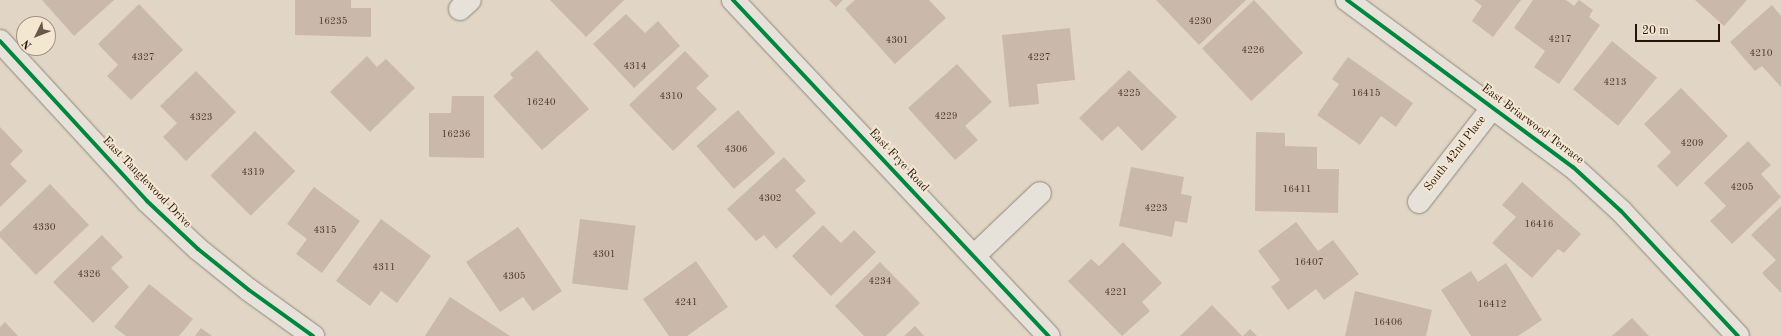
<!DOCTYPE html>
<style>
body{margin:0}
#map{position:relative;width:1781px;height:336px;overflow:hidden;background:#e1d6c5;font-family:"Old Standard TT",serif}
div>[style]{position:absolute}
.building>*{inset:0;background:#cab8ab;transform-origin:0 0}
.roads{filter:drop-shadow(0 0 1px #90877c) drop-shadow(0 0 1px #90877c)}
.minor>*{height:22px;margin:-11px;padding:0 11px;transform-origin:11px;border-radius:11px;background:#e7e2d9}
.cycleway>*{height:4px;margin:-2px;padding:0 2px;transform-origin:2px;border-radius:2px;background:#00873e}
span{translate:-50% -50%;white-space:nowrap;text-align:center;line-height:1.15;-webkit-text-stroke:4px #f3e7d2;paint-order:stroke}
.number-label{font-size:10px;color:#503c32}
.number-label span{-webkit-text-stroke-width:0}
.street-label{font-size:12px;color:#28130a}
.north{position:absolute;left:16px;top:16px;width:40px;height:40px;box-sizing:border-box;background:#f3e7d2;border:1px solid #a29282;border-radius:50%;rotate:227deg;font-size:11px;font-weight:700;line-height:16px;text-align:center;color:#28130a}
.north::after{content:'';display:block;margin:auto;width:14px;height:18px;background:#69574b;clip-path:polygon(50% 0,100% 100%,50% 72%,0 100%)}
.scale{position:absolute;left:1635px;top:24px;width:85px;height:18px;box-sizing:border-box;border:2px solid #28130a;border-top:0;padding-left:5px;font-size:12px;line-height:14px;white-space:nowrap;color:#28130a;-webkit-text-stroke:3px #f3e7d2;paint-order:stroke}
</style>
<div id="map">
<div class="building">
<i style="clip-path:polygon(42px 0,114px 0,74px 36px)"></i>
<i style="clip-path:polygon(295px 0,351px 0,351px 8px,371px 8px,371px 37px,295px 35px)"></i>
<i style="clip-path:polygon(550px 0,624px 0,586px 37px)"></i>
<i style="clip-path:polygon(829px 0,843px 0,836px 7px)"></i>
<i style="clip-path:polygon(855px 0,929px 0,946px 18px,895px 64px,845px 9px)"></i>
<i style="clip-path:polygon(1156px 0,1246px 0,1199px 45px)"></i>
<i style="left:1254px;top:0;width:72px;height:71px;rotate:47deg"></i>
<i style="clip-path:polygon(1474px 0,1521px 0,1493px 37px,1472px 21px,1482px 6px)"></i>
<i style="clip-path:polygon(1533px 0,1566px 0,1574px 6px,1579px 0,1593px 10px,1589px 17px,1600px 25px,1559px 84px,1534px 67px,1545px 51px,1514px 28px)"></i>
<i style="clip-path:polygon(1695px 0,1747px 0,1724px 26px)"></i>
<i style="clip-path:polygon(139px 4px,183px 50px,131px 100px,107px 76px,118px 65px,98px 44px)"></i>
<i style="clip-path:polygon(1772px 5px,1781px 16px,1781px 87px,1762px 66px,1755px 71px,1730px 42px)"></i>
<i style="clip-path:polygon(626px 14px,645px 33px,658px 21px,680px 46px,634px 88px,593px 44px)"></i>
<i style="clip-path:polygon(1070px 28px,1075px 80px,1037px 84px,1039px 104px,1009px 107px,1002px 35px)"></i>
<i style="left:1612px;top:41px;width:58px;height:62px;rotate:39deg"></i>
<i style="clip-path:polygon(537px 50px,589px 109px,542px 150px,493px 96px,513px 78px,510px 74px)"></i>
<i style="clip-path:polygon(685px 51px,709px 76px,696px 88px,717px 109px,673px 151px,629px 105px)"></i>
<i style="clip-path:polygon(367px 56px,377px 67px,386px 59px,415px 88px,370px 132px,330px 92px)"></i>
<i style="clip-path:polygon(1348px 57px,1413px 103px,1396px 127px,1381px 116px,1360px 145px,1317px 115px,1339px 84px,1332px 79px)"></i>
<i style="clip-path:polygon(957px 64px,992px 102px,965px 126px,978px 140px,955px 160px,908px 108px)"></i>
<i style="clip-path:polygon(1129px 70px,1177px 117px,1142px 151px,1118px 126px,1102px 141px,1079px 118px)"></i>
<i style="clip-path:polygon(196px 71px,236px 112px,186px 161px,163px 137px,177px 123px,160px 106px)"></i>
<i style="clip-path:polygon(1681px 88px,1728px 136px,1677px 187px,1657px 166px,1671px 152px,1644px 124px)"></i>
<i style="clip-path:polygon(452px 96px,484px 96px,484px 158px,429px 157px,429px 113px,451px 113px)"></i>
<i style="left:738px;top:110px;width:57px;height:55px;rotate:49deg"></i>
<i style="clip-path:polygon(0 127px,23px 151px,10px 164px,27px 181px,0 207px)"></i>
<i style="left:255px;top:131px;width:57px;height:63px;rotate:45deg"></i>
<i style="clip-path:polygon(1256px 132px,1285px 133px,1285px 146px,1317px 147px,1317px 169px,1339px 169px,1338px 213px,1255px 211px)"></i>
<i style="clip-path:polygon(1748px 141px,1771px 165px,1761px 174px,1781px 197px,1732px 244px,1710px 221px,1726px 206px,1704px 183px)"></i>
<i style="clip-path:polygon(784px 157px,806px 181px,795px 190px,816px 213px,776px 249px,764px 235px,756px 241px,727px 209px)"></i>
<i style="clip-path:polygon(1131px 167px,1184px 177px,1181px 194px,1192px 196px,1187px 223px,1175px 221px,1172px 237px,1119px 226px)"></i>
<i style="clip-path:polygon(1522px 182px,1581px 234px,1564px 253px,1558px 249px,1532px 278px,1492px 243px,1516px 217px,1502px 205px)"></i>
<i style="clip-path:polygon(50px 184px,89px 225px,36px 275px,0 237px,0 232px)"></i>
<i style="clip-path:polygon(314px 187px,360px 221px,322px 273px,296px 254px,307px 239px,287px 224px)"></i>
<i style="clip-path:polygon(1781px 206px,1781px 293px,1762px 273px,1776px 260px,1751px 235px)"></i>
<i style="clip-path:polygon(381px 219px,431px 256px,397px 303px,381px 291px,370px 306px,336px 281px)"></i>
<i style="left:580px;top:219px;width:56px;height:65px;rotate:7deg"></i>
<i style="clip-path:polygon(1296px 222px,1318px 251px,1333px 240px,1359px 274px,1324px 300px,1316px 289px,1288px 310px,1271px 287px,1280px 280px,1258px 251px)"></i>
<i style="clip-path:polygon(823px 225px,841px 243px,854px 230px,876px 252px,831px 296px,792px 256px)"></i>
<i style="clip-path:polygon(518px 227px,562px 291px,533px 311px,523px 297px,500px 312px,466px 262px)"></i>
<i style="clip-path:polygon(102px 235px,123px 257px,111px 268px,129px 287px,93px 323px,53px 282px)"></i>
<i style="clip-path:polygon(1123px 242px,1162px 283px,1142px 302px,1150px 311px,1122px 336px,1068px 281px,1091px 259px,1099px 266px)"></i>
<i style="clip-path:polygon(696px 261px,728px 307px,687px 336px,669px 336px,643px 299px)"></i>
<i style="clip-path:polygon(880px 262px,920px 303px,886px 336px,864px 336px,835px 306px)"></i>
<i style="clip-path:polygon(1506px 263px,1542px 320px,1518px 336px,1471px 336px,1441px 290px,1471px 271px,1478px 282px)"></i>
<i style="clip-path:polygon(149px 284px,193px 319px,179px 336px,126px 336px,114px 327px)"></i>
<i style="clip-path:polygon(1355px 291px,1432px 310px,1426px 336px,1345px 336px)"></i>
<i style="clip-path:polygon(450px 297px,510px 336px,425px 336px)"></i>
<i style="clip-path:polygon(1212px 305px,1242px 336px,1180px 336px)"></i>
<i style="clip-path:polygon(1632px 318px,1649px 336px,1612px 336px)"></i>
<i style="clip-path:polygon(5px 322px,18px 336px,0 336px,0 327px)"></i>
<i style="clip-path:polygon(915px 326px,924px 336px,904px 336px)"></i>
<i style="clip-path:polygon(201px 328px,212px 336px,195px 336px)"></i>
<i style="clip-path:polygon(1250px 329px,1257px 336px,1243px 336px)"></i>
</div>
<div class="roads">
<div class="minor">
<i style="left:733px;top:0;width:461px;rotate:46.8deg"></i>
<i style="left:1347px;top:0;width:281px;rotate:36.5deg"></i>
<i style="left:1573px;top:167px;width:65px;rotate:42.5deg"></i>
<i style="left:1621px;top:211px;width:171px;rotate:46.9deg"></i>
<i style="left:460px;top:9px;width:13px;rotate:-42deg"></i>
<i style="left:0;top:41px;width:217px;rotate:47.4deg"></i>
<i style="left:147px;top:201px;width:70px;rotate:43.3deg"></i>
<i style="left:198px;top:249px;width:65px;rotate:38.8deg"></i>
<i style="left:249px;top:290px;width:79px;rotate:35.7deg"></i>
<i style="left:1419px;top:202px;width:120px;rotate:-52.1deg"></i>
<i style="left:974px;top:256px;width:91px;rotate:-43.7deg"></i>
</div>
</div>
<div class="cycleway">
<i style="left:733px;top:0;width:461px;rotate:46.8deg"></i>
<i style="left:1347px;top:0;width:281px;rotate:36.5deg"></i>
<i style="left:1573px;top:167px;width:65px;rotate:42.5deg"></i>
<i style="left:1621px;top:211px;width:171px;rotate:46.9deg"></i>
<i style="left:0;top:41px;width:217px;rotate:47.4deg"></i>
<i style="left:147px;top:201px;width:70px;rotate:43.3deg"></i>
<i style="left:198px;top:249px;width:65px;rotate:38.8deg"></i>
<i style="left:249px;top:290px;width:79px;rotate:35.7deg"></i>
</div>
<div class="number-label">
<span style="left:333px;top:22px">16235</span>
<span style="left:1200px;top:22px">4230</span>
<span style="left:1560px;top:40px">4217</span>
<span style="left:897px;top:41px">4301</span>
<span style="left:1253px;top:51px">4226</span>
<span style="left:1761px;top:54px">4210</span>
<span style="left:143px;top:58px">4327</span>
<span style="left:1039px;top:58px">4227</span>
<span style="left:635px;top:67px">4314</span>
<span style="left:1615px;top:83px">4213</span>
<span style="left:1129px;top:94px">4225</span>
<span style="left:1366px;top:94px">16415</span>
<span style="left:671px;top:97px">4310</span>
<span style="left:541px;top:103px">16240</span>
<span style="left:946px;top:117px">4229</span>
<span style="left:201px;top:118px">4323</span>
<span style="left:456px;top:135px">16236</span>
<span style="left:1692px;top:144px">4209</span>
<span style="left:736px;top:150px">4306</span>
<span style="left:253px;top:173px">4319</span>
<span style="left:1742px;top:188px">4205</span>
<span style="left:1297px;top:190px">16411</span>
<span style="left:770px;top:199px">4302</span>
<span style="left:1156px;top:209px">4223</span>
<span style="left:1539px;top:225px">16416</span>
<span style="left:44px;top:228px">4330</span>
<span style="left:325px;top:231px">4315</span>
<span style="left:604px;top:255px">4301</span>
<span style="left:1309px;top:263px">16407</span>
<span style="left:384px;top:268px">4311</span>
<span style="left:89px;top:275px">4326</span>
<span style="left:514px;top:277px">4305</span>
<span style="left:880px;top:282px">4234</span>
<span style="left:1116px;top:293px">4221</span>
<span style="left:686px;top:303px">4241</span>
<span style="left:1492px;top:305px">16412</span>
<span style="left:1388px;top:323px">16406</span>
</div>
<div class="street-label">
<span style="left:1532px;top:125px;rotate:37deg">East Briarwood Terrace</span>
<span style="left:1456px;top:154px;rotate:-52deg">South 42nd Place</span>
<span style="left:898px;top:161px;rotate:47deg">East Frye Road</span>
<span style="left:146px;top:183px;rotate:46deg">East Tanglewood Drive</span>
</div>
<div class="north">N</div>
<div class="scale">20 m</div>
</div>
